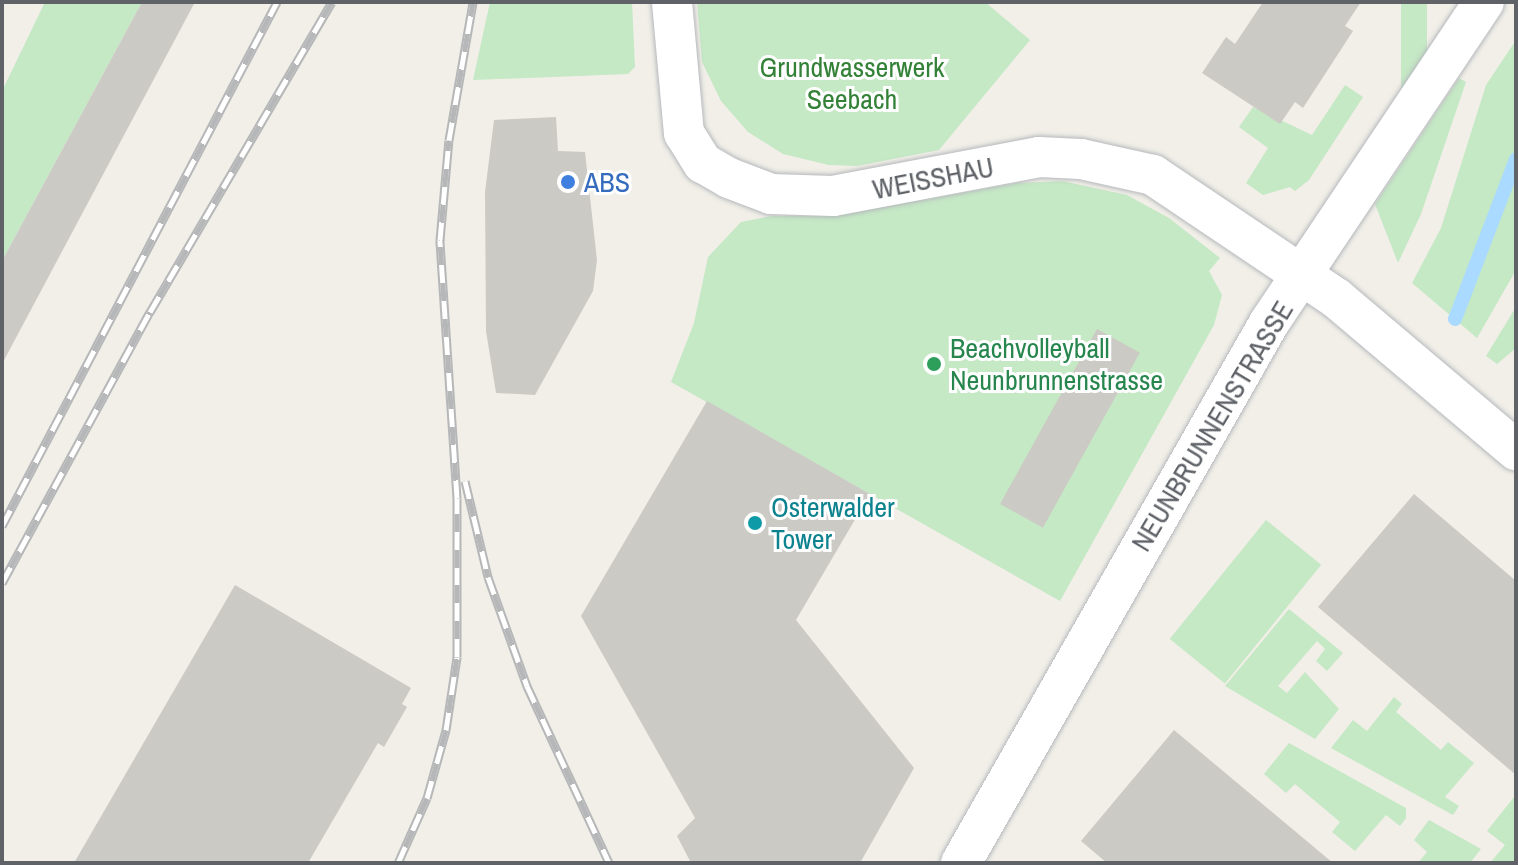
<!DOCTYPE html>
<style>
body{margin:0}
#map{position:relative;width:1518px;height:865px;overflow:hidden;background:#f1efe8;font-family:"Archivo Narrow",sans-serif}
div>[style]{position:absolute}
.green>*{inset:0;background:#c5e8c5;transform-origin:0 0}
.stream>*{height:14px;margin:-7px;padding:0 7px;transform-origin:7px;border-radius:7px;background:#aadaff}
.building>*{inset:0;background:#cccac5;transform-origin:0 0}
.roads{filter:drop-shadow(0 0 2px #b5b8bc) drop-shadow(0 0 2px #b5b8bc)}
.street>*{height:40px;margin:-20px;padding:0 20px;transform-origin:20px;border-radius:20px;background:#fff}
.rail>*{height:9px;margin-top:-4.5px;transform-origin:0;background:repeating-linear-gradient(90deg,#fff 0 18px,#b6b7b8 0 36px);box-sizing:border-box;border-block:2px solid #b6b7b8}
.dots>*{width:22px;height:22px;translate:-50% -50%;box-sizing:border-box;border:4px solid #fff;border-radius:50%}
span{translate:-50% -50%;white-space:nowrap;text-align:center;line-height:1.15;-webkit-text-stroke:6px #fff;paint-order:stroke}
.park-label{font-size:28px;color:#348238}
.street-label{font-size:28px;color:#5f6368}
.shop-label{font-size:28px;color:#366cbe}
.left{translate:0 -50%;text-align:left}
.leisure-label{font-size:28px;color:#27864d}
.culture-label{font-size:28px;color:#0d838f}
.frame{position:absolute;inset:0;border:4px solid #5f6368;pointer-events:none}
</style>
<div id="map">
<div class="green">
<i style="clip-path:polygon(45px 2px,142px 2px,2px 261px,2px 91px)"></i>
<i style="clip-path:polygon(490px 2px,632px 2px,635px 67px,628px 74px,473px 80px)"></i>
<i style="clip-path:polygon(697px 2px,985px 2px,1030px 40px,939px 150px,857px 166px,829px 165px,783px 154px,748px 132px,721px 101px,702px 62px)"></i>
<i style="left:1401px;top:2px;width:26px;height:92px"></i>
<i style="clip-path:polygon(1516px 40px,1516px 270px,1477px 338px,1412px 283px,1441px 228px,1486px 85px)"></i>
<i style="clip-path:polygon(1459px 78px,1466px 82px,1421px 214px,1398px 263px,1375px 204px)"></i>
<i style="clip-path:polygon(1345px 85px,1363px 97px,1309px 180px,1295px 191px,1290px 187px,1263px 195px,1246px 183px,1268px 148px,1239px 127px,1253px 107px,1312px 135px)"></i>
<i style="clip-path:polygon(1062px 181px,1127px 195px,1169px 218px,1220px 258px,1209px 271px,1222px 295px,1214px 325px,1060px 601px,671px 382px,694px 323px,708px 257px,741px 222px,771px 216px,833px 216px,1017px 183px)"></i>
<i style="clip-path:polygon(1516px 307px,1516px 348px,1497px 364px,1486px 356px)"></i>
<i style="left:1266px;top:520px;width:71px;height:153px;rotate:39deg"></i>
<i style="clip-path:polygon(1289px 609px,1343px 653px,1327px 671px,1316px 661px,1325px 649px,1317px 641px,1278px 686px,1287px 693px,1305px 672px,1339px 709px,1315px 739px,1225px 686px)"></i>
<i style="clip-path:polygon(1394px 697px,1402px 704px,1396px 712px,1441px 750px,1448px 742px,1474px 763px,1445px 797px,1459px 806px,1453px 815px,1331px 748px,1353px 720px,1367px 731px)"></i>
<i style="clip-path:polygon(1289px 743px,1406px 808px,1406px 818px,1400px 826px,1386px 815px,1355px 851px,1332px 832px,1340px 822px,1295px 784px,1286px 793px,1264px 774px)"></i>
<i style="clip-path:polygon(1514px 797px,1516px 863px,1490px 863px,1505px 845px,1487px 831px)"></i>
<i style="clip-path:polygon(1429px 820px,1481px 849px,1470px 863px,1418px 863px,1427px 852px,1414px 840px)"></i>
</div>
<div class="stream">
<i style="left:1455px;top:319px;width:171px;rotate:-69.1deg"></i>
</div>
<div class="building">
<i style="clip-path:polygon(142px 2px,195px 2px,2px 364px,2px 261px)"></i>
<i style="clip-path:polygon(1263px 2px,1361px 2px,1345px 26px,1353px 31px,1303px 108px,1295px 102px,1280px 124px,1202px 73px,1226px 37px,1235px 44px)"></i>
<i style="clip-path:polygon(556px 117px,558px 151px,585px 152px,597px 260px,593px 291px,535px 395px,496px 393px,486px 331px,485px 192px,494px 120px)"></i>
<i style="left:1097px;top:329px;width:49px;height:200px;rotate:29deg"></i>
<i style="clip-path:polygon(707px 401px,870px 494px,796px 620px,914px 768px,860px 863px,691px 863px,677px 836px,695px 818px,581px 616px)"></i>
<i style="clip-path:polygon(1414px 494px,1516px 581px,1516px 775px,1318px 607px)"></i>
<i style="clip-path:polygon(235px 585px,411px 688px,402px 704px,407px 707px,384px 747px,378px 743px,308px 863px,74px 863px)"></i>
<i style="clip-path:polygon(1174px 730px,1333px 863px,1107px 863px,1081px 841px)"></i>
</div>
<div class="roads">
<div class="street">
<i style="left:672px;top:2px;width:132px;rotate:84.8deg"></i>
<i style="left:684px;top:133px;width:36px;rotate:58deg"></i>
<i style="left:703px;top:163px;width:30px;rotate:30deg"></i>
<i style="left:729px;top:178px;width:45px;rotate:20.9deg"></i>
<i style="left:771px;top:194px;width:62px;rotate:1.8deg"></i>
<i style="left:833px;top:196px;width:210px;rotate:-10.7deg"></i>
<i style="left:1039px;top:157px;width:42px;rotate:2.7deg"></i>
<i style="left:1081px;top:159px;width:74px;rotate:12.5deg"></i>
<i style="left:1153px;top:175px;width:220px;rotate:33.9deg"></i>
<i style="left:1336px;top:298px;width:236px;rotate:40.2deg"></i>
<i style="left:961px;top:863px;width:622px;rotate:-60.3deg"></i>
<i style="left:1269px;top:323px;width:386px;rotate:-56.2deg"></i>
</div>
</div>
<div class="rail">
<i style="left:465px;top:481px;width:99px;rotate:76.5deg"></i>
<i style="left:488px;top:577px;width:116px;rotate:70.3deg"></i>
<i style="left:527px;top:686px;width:195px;rotate:65.1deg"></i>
<i style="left:2px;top:526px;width:592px;rotate:-62.31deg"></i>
<i style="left:2px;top:583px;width:309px;rotate:-61.4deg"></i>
<i style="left:150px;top:312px;width:359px;rotate:-59.6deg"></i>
<i style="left:398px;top:863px;width:71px;rotate:-66deg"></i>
<i style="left:427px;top:798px;width:71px;rotate:-74.4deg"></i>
<i style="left:446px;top:730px;width:74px;rotate:-81.4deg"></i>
<i style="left:457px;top:657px;width:159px;rotate:-90deg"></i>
<i style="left:457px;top:498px;width:259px;rotate:-93.8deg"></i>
<i style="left:440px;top:240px;width:100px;rotate:-84.9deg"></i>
<i style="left:449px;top:140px;width:140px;rotate:-80.1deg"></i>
</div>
<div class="dots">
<i style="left:568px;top:182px;background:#3f7fe0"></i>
<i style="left:934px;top:364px;background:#2e9e5b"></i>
<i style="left:755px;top:523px;background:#0f9aa8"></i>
</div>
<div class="park-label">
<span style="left:852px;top:83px">Grundwasserwerk<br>Seebach</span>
</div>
<div class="street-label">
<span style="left:933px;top:178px;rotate:-11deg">WEISSHAU</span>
<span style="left:1212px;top:426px;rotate:-59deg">NEUNBRUNNENSTRASSE</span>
</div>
<div class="shop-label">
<span class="left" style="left:584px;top:182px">ABS</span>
</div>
<div class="leisure-label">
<span class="left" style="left:950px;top:364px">Beachvolleyball<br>Neunbrunnenstrasse</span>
</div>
<div class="culture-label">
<span class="left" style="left:771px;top:523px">Osterwalder<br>Tower</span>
</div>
<div class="frame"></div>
</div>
